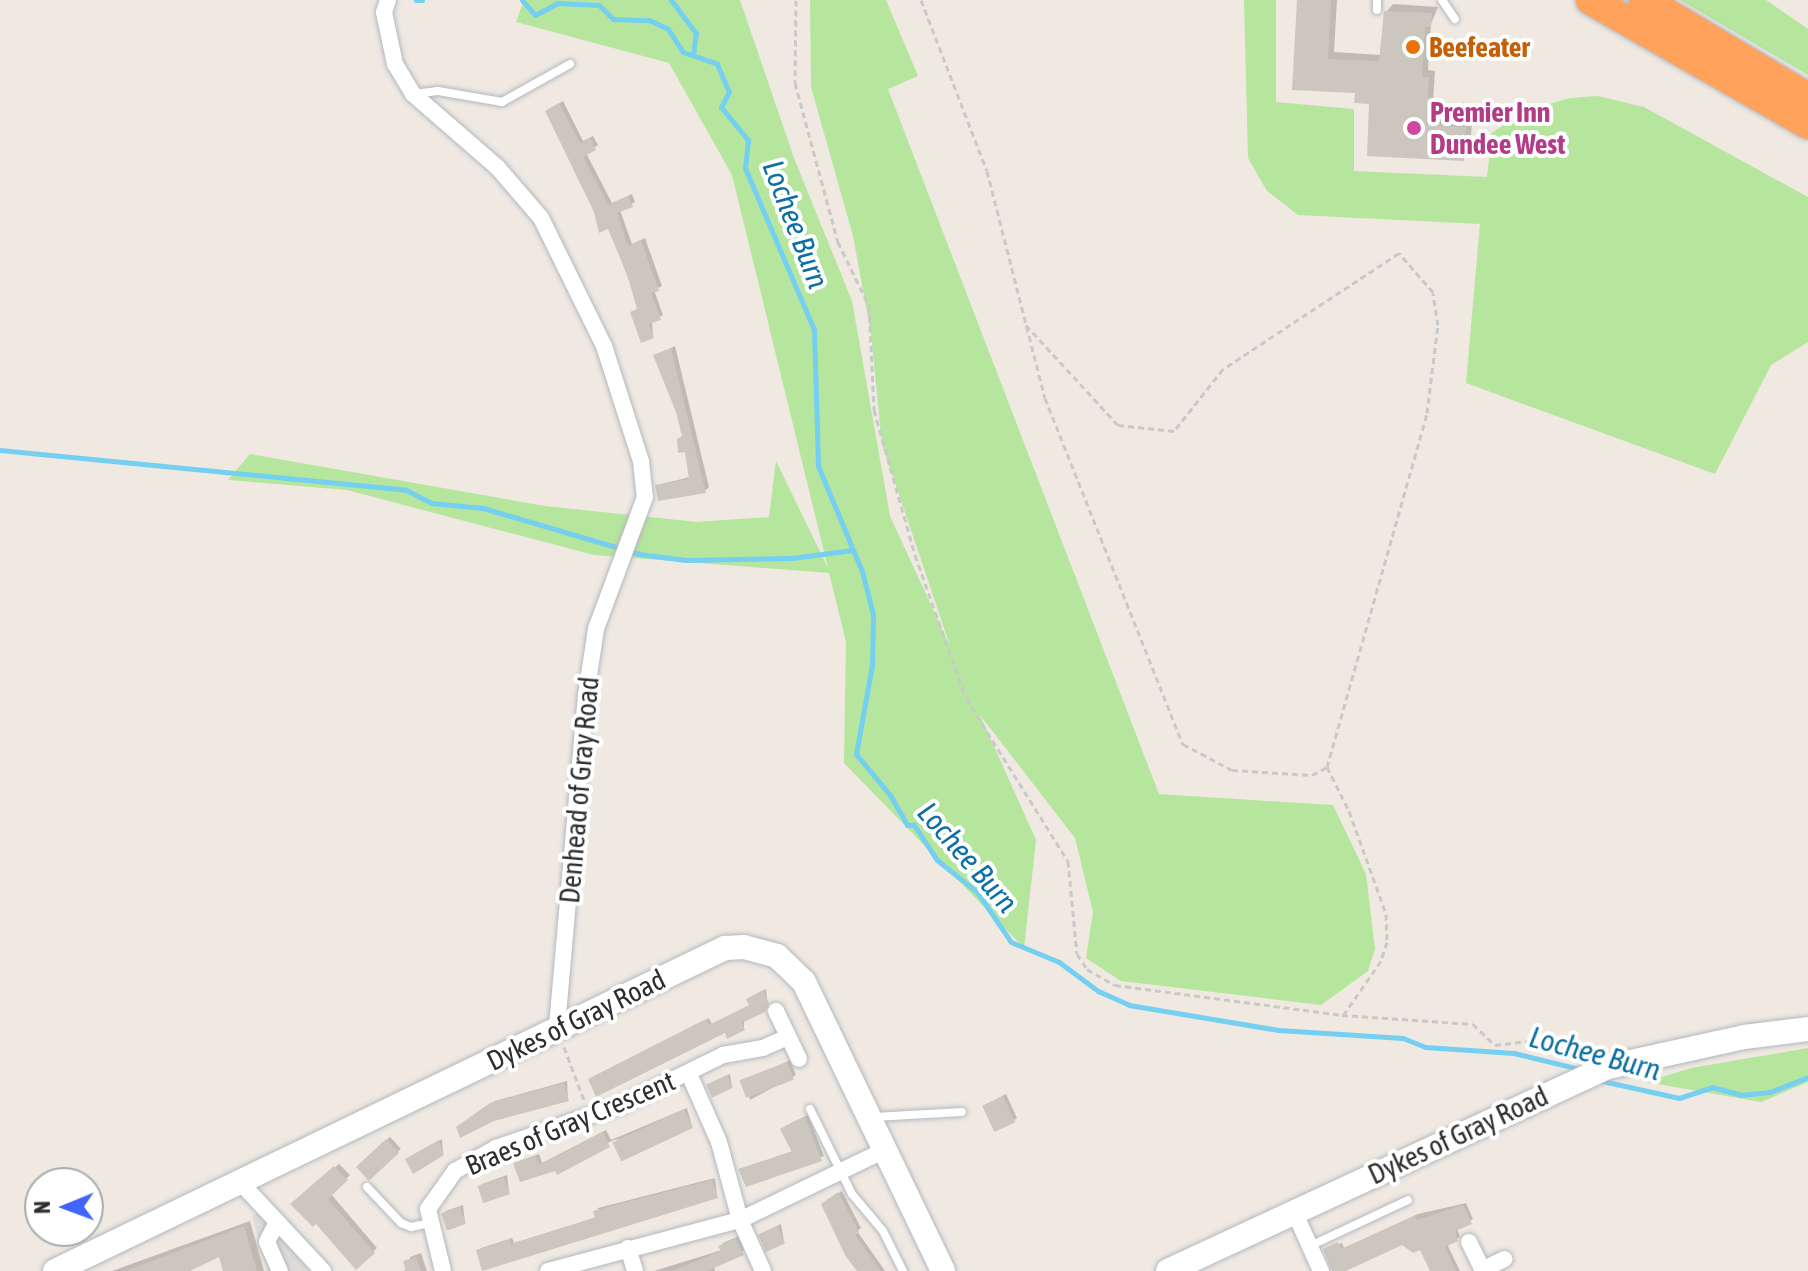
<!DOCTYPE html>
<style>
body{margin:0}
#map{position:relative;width:1808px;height:1271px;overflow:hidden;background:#efe9e1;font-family:"Asap Condensed",sans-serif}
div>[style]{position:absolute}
.green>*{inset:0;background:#b6e59e}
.plaza>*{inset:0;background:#dfdcd8}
.shadow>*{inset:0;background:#0003;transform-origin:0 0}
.stream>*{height:5px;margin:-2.5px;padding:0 2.5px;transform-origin:2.5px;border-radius:2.5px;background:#75cff0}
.building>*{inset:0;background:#cbc7bf;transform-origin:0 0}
.path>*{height:3px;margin-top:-1.5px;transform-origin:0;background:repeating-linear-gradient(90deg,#c9c9c9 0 6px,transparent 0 10px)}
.roads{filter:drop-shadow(0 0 2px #b4b7c1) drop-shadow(0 0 2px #b4b7c1)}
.lane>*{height:8px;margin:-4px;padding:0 4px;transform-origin:4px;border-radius:4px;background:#fff}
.street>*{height:16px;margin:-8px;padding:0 8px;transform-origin:8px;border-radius:8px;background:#fff}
.secondary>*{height:24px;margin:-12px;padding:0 12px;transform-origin:12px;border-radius:12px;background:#fff}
.highway>*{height:30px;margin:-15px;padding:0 15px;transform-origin:15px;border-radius:15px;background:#ffa35c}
.dots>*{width:22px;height:22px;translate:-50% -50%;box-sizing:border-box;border:4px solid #fff;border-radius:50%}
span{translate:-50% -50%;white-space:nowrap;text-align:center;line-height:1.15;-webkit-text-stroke:8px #fff;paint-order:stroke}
.food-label{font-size:28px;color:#c56008;font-weight:700}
.left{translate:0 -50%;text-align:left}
.hotel-label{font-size:28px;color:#b23c85;font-weight:700}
.street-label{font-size:28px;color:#2e2e2e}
.water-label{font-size:30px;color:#0d6fa3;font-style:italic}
.north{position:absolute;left:24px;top:1167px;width:80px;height:80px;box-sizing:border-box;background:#fff;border:2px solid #ababab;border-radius:50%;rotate:269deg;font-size:22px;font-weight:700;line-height:32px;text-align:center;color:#2e2e2e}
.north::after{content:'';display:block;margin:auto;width:28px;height:36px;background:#4264fb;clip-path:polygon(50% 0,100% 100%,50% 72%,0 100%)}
</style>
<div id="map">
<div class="green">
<i style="clip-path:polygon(524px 0,740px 0,794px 158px,852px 301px,890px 516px,950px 646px,882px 444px,871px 334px,853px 236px,811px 87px,810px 0,886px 0,918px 76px,888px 89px,1159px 794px,1333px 805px,1366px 874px,1375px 949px,1368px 971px,1321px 1005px,1121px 981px,1086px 958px,1093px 912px,1075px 838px,980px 715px,1036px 840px,1024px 948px,844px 763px,846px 642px,829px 573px,594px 555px,347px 490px,228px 480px,250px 454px,545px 506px,697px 522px,769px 517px,776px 461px,828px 568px,732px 175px,669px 63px,516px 22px)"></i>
<i style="clip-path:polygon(1244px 0,1276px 0,1276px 102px,1354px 109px,1354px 171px,1487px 177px,1492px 133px,1522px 112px,1570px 98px,1598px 96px,1644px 107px,1808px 197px,1808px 342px,1771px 365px,1715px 474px,1466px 383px,1480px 224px,1298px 215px,1267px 191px,1248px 158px)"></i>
<i style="clip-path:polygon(1680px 0,1766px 0,1808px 29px,1808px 75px)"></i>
<i style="clip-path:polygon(1808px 1048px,1808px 1082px,1761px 1102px,1646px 1082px,1691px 1068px)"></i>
</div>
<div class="plaza">
<i style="clip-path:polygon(259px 1213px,310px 1271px,268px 1271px,252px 1216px)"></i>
</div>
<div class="shadow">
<i style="clip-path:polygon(1299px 0,1337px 0,1334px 52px,1381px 55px,1386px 12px,1393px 4px,1438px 7px,1431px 24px,1428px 70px,1435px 71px,1432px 119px,1472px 121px,1470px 152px,1463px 159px,1357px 92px,1294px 88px)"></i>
<i style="clip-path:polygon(563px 101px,583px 141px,593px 136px,598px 145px,586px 153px,612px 203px,632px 194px,635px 202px,620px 210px,632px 244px,645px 238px,662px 286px,654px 290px,663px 315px,652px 321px,653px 336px,632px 313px,639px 308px,609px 226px,547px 111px)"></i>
<i style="clip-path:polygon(675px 346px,709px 487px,705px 491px,657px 485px,690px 477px,678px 412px,656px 356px)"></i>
<i style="clip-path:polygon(766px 989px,768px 1007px,744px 1020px,744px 1028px,725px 1030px,593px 1077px,709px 1018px,712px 1024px,751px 1005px,748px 999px)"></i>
<i style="clip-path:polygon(790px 1060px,796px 1075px,750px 1100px,746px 1082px)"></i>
<i style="clip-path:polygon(730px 1074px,732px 1086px,711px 1083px)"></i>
<i style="clip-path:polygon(567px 1081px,568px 1099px,461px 1124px,495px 1101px)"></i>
<i style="clip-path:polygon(1006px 1094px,1017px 1118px,1014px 1120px,987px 1104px)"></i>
<i style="clip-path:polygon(687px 1108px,692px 1126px,614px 1140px,521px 1180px,519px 1161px,539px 1154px,542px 1163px,606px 1130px,611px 1140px)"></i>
<i style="clip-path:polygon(808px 1115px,824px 1156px,747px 1184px,740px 1169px,793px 1151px,785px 1126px)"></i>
<i style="left:390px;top:1137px;width:16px;height:43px;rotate:47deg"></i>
<i style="clip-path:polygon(442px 1139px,443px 1153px,410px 1157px)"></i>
<i style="clip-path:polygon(339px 1164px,350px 1175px,331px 1194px,377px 1248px,356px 1267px,316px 1221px,293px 1204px)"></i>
<i style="clip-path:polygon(507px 1175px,509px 1192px,479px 1187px,482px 1184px)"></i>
<i style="clip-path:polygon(715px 1178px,717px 1196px,484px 1270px,481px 1248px,512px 1238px,514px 1243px,597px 1217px,598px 1208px)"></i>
<i style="clip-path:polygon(842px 1191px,861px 1228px,857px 1231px,885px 1271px,860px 1271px,826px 1201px)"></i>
<i style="clip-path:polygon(1466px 1203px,1473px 1219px,1457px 1228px,1460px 1237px,1447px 1244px,1460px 1271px,1432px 1271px,1421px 1247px,1402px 1243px,1332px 1271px,1326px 1250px,1342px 1243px,1344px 1248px,1418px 1214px)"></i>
<i style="clip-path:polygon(463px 1205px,465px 1222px,443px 1214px,446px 1211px)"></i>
<i style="clip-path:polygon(250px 1221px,264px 1271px,225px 1271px,220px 1255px,184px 1271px,112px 1271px)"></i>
<i style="clip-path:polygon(781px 1224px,784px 1242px,761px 1234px,764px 1232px)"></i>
<i style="clip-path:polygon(739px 1236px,745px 1250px,714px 1266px,715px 1271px,654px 1271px,722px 1250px,723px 1243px)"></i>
<i style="clip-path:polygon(421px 1253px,427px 1271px,402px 1271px,408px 1269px,410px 1257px)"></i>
</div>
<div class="stream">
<i style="left:416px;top:0;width:6px"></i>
<i style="left:522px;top:0;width:20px;rotate:49deg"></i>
<i style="left:535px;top:15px;width:26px;rotate:-28deg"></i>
<i style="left:558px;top:3px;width:41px;rotate:2.8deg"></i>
<i style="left:599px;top:5px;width:20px;rotate:45deg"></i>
<i style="left:613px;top:19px;width:36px;rotate:2deg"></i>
<i style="left:649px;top:20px;width:21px;rotate:25deg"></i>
<i style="left:668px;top:29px;width:27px;rotate:57deg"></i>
<i style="left:683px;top:52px;width:36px;rotate:19deg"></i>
<i style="left:717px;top:64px;width:30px;rotate:67deg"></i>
<i style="left:729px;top:92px;width:17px;rotate:118deg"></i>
<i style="left:721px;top:107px;width:43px;rotate:50.7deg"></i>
<i style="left:748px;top:140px;width:28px;rotate:96deg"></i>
<i style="left:745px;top:168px;width:176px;rotate:66.9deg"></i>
<i style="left:814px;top:330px;width:136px;rotate:88.3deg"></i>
<i style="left:818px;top:466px;width:114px;rotate:67.3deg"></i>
<i style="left:862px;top:571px;width:44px;rotate:75.7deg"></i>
<i style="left:873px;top:614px;width:51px;rotate:91.1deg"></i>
<i style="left:872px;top:665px;width:90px;rotate:100.2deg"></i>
<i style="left:856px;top:754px;width:53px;rotate:50.3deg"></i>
<i style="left:890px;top:795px;width:34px;rotate:60deg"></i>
<i style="left:907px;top:825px;width:7px"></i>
<i style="left:914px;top:825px;width:42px;rotate:56.7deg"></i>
<i style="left:937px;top:860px;width:51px;rotate:38.7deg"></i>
<i style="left:977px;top:892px;width:60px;rotate:55.8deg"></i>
<i style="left:1011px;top:942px;width:52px;rotate:22.6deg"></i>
<i style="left:1059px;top:962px;width:49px;rotate:36.6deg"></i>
<i style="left:1098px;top:991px;width:34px;rotate:24deg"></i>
<i style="left:1129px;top:1005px;width:152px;rotate:9.5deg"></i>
<i style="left:1279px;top:1030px;width:124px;rotate:3.7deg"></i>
<i style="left:1403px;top:1038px;width:24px;rotate:22deg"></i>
<i style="left:1425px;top:1047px;width:89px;rotate:3.9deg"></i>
<i style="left:1514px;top:1053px;width:71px;rotate:13.8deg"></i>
<i style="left:671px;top:0;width:41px;rotate:52.9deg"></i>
<i style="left:696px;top:33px;width:21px;rotate:98deg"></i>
<i style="left:0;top:450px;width:408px;rotate:5.6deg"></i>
<i style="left:406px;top:490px;width:28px;rotate:27deg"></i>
<i style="left:431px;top:503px;width:52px;rotate:5.5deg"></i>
<i style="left:483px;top:508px;width:163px;rotate:16.4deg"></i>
<i style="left:639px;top:554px;width:47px;rotate:7.3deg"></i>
<i style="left:686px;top:560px;width:106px;rotate:-1.1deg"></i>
<i style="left:792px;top:558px;width:61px;rotate:-7.6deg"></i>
<i style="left:1598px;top:1080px;width:83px;rotate:12.5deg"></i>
<i style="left:1679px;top:1098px;width:35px;rotate:-18deg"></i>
<i style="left:1712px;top:1087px;width:30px;rotate:15deg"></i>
<i style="left:1741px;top:1095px;width:29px;rotate:-6deg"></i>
<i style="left:1770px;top:1092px;width:41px;rotate:-21.5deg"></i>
</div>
<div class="building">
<i style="clip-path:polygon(1297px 0,1331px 0,1328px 59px,1379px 61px,1384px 11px,1432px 13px,1431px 27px,1425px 27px,1422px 77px,1429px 77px,1426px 125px,1466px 127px,1464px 161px,1367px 156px,1369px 104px,1354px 103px,1355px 93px,1292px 90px)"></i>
<i style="clip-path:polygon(559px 103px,580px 143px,590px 138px,596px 150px,583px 157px,608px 205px,628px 196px,633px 207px,617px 213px,628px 246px,641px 240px,659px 291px,651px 293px,661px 320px,649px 324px,654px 338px,641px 343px,630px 312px,637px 309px,628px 277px,608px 229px,599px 233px,594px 212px,545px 111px)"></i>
<i style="clip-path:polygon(671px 348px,706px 493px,658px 501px,655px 485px,689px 479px,685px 452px,678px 453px,677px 439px,682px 436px,676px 412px,653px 355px)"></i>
<i style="clip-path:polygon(763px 990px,769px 1003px,765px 1012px,742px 1023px,745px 1030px,727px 1039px,725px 1033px,596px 1097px,588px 1079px,706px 1019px,709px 1025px,749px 1005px,746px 999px)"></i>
<i style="left:787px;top:1062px;width:19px;height:51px;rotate:69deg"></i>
<i style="left:727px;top:1075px;width:14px;height:23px;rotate:65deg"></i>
<i style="clip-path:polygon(564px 1083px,569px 1101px,494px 1121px,460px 1138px,456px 1127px,490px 1103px)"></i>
<i style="left:1003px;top:1096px;width:29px;height:23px;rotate:65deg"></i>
<i style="left:684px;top:1109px;width:21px;height:79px;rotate:65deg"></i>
<i style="clip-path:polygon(805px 1116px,822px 1161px,746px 1187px,738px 1169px,792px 1152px,780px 1129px)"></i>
<i style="clip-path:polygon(603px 1132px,610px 1147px,557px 1175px,555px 1171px,520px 1182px,513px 1163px,536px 1156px,539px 1165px)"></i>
<i style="left:386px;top:1139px;width:19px;height:41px;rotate:47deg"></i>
<i style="clip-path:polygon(439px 1140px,444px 1155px,413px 1174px,405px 1159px)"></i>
<i style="clip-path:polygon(334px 1166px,348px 1180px,328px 1199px,375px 1253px,356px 1270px,316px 1224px,313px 1227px,290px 1204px)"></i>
<i style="left:504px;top:1177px;width:18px;height:28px;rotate:71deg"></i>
<i style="clip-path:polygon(712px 1180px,718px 1198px,482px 1271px,476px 1250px,509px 1240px,511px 1244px,595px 1218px,593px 1211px)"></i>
<i style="clip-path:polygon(838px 1192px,859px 1232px,855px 1235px,881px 1271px,857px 1271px,846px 1257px,821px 1204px)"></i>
<i style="clip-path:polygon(1463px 1205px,1472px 1224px,1455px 1231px,1458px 1241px,1445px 1247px,1456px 1271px,1430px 1271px,1420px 1250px,1413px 1253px,1402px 1245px,1346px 1271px,1332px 1271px,1323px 1249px,1338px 1242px,1341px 1249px,1415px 1216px,1417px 1220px)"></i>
<i style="left:460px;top:1207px;width:18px;height:20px;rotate:71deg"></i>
<i style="clip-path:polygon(244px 1226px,257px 1271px,223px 1271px,219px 1257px,190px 1271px,126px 1271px)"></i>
<i style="left:777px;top:1226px;width:19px;height:21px;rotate:65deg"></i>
<i style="clip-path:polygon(736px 1238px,744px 1255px,707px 1271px,672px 1271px,721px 1251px,718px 1246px)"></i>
<i style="clip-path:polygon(416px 1257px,421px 1271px,406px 1271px,403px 1261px)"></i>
</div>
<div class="path">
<i style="left:796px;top:0;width:83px;rotate:90.7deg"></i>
<i style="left:795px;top:83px;width:165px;rotate:74.9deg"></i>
<i style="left:838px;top:242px;width:71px;rotate:64.2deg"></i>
<i style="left:869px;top:306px;width:104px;rotate:87.2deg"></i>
<i style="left:874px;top:410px;width:151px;rotate:74.2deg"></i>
<i style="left:915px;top:555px;width:152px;rotate:70.4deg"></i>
<i style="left:966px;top:698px;width:192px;rotate:58deg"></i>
<i style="left:1068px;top:861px;width:93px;rotate:84.5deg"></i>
<i style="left:1077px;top:954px;width:18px;rotate:56deg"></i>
<i style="left:1087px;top:969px;width:32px;rotate:30deg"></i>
<i style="left:1115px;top:985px;width:229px;rotate:7.5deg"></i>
<i style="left:1342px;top:1015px;width:131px;rotate:3.9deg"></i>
<i style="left:1473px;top:1024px;width:30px;rotate:44deg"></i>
<i style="left:1495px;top:1045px;width:51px;rotate:-6.7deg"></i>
<i style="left:1546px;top:1039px;width:43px;rotate:23.6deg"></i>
<i style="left:921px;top:0;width:183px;rotate:68.9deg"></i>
<i style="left:987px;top:171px;width:234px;rotate:75.7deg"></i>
<i style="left:1045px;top:398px;width:373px;rotate:68.3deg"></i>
<i style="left:1183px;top:744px;width:55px;rotate:28deg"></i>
<i style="left:1232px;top:770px;width:80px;rotate:3.6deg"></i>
<i style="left:1312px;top:775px;width:17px;rotate:-28deg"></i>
<i style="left:1327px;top:767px;width:368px;rotate:-74.2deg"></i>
<i style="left:1427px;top:413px;width:89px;rotate:-82.9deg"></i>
<i style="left:1438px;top:325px;width:33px;rotate:-99deg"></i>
<i style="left:1433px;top:292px;width:52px;rotate:-131.1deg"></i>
<i style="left:1399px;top:253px;width:211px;rotate:146.6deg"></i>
<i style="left:1223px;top:369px;width:79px;rotate:128.3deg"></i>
<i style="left:1174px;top:431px;width:56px;rotate:-173.9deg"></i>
<i style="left:1118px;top:425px;width:136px;rotate:-132.6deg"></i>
<i style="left:1327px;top:767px;width:49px;rotate:63.4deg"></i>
<i style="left:1349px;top:811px;width:109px;rotate:70.2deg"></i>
<i style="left:1386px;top:914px;width:28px;rotate:88deg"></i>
<i style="left:1387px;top:942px;width:20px;rotate:108deg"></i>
<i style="left:1381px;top:961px;width:65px;rotate:124.9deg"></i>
<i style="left:564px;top:1047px;width:57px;rotate:69.3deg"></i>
</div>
<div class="roads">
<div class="lane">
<i style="left:1442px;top:0;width:23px;rotate:56deg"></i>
<i style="left:1377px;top:10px;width:10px;rotate:-90deg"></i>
<i style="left:414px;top:94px;width:24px;rotate:-7deg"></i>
<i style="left:438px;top:91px;width:65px;rotate:9.8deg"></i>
<i style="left:502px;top:102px;width:78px;rotate:-29.2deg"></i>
<i style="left:810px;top:1109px;width:95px;rotate:63.7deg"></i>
<i style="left:852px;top:1194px;width:48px;rotate:50deg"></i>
<i style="left:883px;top:1231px;width:45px;rotate:63.4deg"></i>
<i style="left:874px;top:1117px;width:88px;rotate:-3.3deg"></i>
<i style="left:367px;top:1187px;width:50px;rotate:46.6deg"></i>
<i style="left:401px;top:1223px;width:11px;rotate:22deg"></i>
<i style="left:411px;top:1227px;width:19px;rotate:-12deg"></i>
<i style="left:1310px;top:1246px;width:108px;rotate:-25.1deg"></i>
</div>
<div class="street">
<i style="left:388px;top:0;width:13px;rotate:108deg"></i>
<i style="left:384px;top:12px;width:53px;rotate:78.1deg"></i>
<i style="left:395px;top:64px;width:35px;rotate:59deg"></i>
<i style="left:413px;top:94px;width:113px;rotate:41deg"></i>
<i style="left:498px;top:168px;width:66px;rotate:49.3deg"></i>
<i style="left:541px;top:218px;width:143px;rotate:63.8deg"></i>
<i style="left:604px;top:346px;width:121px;rotate:72.2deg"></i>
<i style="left:641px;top:461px;width:36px;rotate:84deg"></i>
<i style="left:645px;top:497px;width:141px;rotate:110.4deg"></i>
<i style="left:596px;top:629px;width:67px;rotate:98.6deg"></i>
<i style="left:586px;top:695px;width:335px;rotate:95deg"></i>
<i style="left:776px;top:1011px;width:53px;rotate:64.4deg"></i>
<i style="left:689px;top:1074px;width:74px;rotate:66.2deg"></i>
<i style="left:719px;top:1142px;width:81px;rotate:74.9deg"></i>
<i style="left:740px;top:1220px;width:56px;rotate:65.7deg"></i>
<i style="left:240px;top:1182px;width:122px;rotate:47deg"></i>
<i style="left:1294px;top:1211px;width:66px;rotate:65.8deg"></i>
<i style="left:277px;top:1222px;width:22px;rotate:117deg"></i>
<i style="left:267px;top:1242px;width:32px;rotate:66deg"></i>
<i style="left:1469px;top:1242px;width:32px;rotate:64deg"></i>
<i style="left:628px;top:1248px;width:24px;rotate:73deg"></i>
<i style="left:1482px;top:1270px;width:25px;rotate:-26deg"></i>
<i style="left:443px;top:1271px;width:64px;rotate:-103.6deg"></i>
<i style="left:428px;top:1209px;width:47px;rotate:-54.6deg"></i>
<i style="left:455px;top:1171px;width:47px;rotate:-29.3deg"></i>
<i style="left:496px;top:1148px;width:132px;rotate:-19deg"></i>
<i style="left:621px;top:1105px;width:114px;rotate:-26.1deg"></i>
<i style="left:723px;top:1055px;width:41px;rotate:-9.9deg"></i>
<i style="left:763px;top:1048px;width:27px;rotate:-24deg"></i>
<i style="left:548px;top:1271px;width:199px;rotate:-14.9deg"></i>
<i style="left:740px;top:1220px;width:161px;rotate:-25.8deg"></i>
</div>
<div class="secondary">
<i style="left:55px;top:1271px;width:744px;rotate:-25.74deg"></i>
<i style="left:725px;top:948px;width:19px;rotate:-3deg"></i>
<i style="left:744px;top:947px;width:34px;rotate:15deg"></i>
<i style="left:777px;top:956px;width:37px;rotate:44deg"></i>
<i style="left:804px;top:982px;width:321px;rotate:64.3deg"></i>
<i style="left:1168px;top:1271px;width:485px;rotate:-24.9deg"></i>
<i style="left:1608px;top:1067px;width:139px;rotate:-12.4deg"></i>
<i style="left:1744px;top:1037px;width:64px;rotate:-7.1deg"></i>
</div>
<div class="highway">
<i style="left:1591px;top:0;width:250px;rotate:29.7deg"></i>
<i style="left:1644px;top:0;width:191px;rotate:30.9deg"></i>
</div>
</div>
<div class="dots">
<i style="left:1413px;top:47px;background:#e8710a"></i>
<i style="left:1414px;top:128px;background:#d1479c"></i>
</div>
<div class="food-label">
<span class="left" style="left:1429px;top:47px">Beefeater</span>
</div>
<div class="hotel-label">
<span class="left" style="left:1430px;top:128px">Premier Inn<br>Dundee West</span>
</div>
<div class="street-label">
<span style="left:579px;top:790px;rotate:-85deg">Denhead of Gray Road</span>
<span style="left:576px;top:1020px;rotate:-26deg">Dykes of Gray Road</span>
<span style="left:570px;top:1123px;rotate:-23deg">Braes of Gray Crescent</span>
<span style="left:1458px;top:1135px;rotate:-25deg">Dykes of Gray Road</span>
</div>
<div class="water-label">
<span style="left:796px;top:224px;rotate:69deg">Lochee Burn</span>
<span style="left:968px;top:857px;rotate:49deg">Lochee Burn</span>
<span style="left:1595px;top:1053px;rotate:15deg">Lochee Burn</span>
</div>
<div class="north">N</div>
</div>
